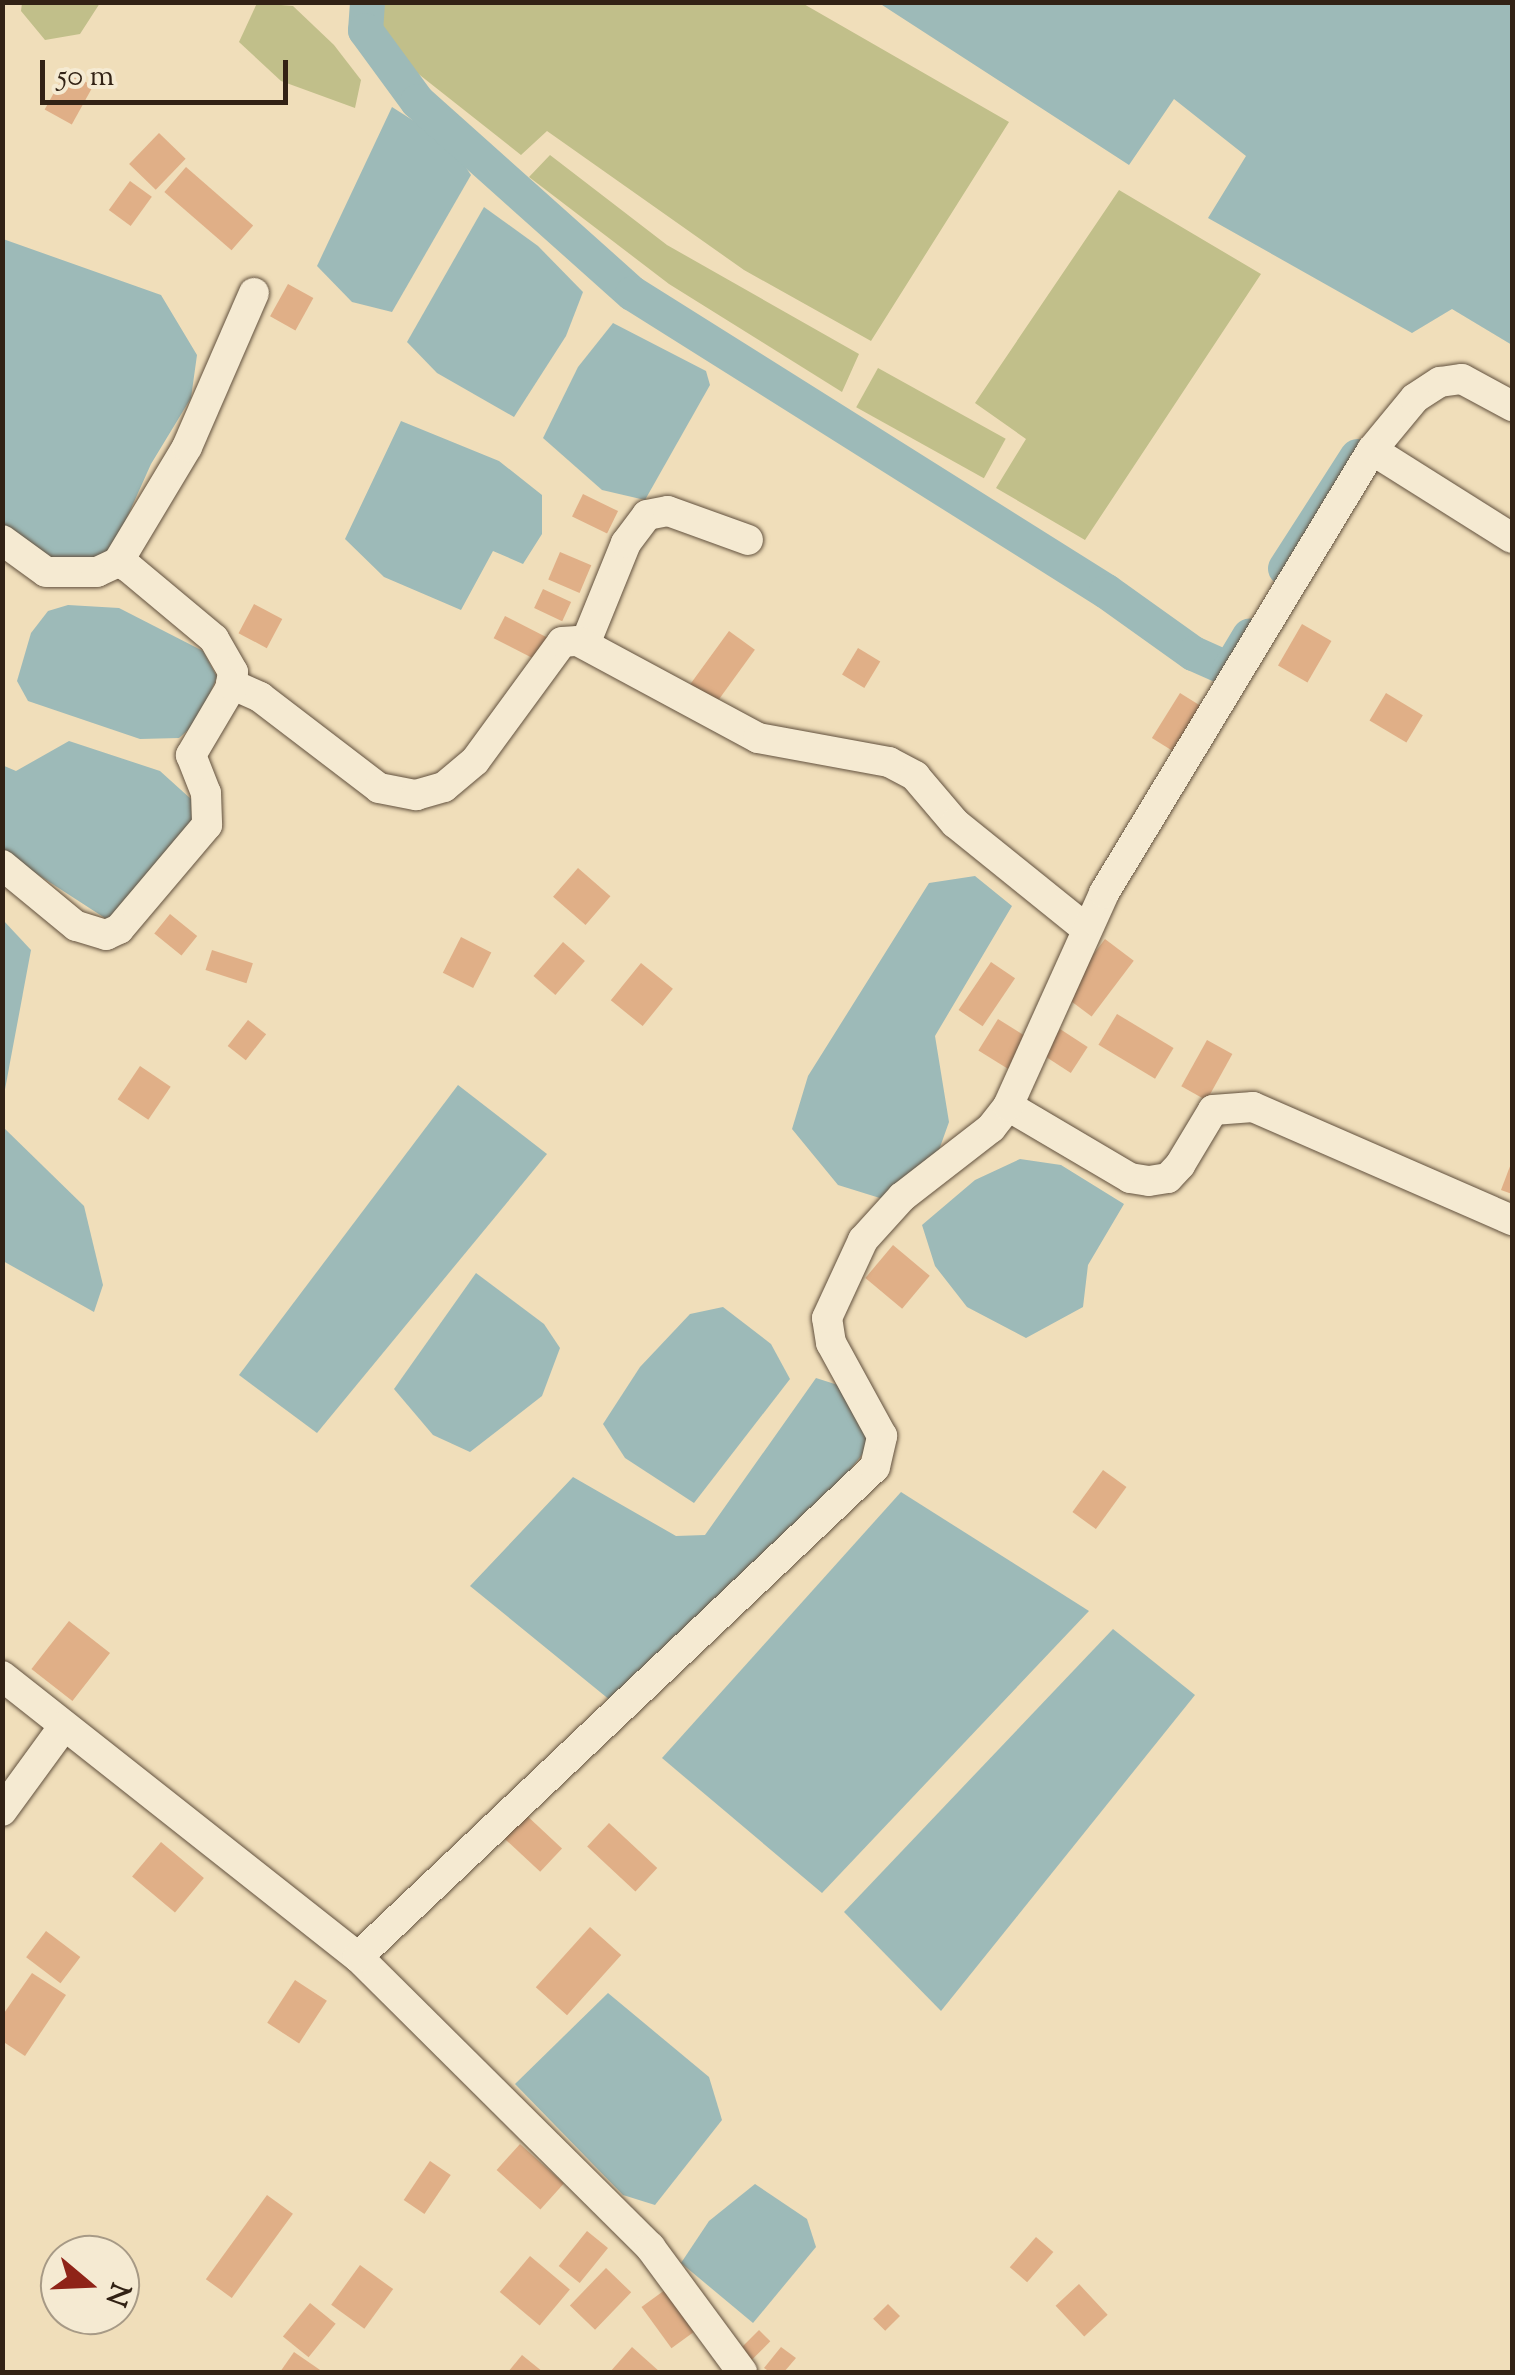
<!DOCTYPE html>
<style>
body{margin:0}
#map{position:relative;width:1515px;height:2375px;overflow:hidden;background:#f0deba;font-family:"Sorts Mill Goudy",serif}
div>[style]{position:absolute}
.green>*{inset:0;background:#c1bf8a;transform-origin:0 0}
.water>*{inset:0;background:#9dbab8}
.canal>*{height:35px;margin:-17.5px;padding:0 17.5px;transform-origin:17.5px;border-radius:17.5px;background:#9dbab8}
.building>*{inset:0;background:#e0af87;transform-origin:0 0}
.roads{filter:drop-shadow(0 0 2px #62513e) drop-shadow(0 0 2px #62513e)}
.street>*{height:30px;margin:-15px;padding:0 15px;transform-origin:15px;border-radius:15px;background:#f5ead2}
span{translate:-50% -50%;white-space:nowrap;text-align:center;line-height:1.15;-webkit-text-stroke:9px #f5ead2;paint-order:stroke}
.frame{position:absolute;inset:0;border:5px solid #322215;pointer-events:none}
.north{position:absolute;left:40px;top:2235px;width:100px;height:100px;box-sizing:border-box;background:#f5ead2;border:2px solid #a79a86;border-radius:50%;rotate:109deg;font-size:28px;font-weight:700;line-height:40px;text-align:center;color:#322215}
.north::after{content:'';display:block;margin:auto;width:35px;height:45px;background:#8f2418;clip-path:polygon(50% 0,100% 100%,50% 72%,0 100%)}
.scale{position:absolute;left:40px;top:60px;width:248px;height:45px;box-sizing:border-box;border:5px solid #322215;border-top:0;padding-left:12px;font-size:30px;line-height:35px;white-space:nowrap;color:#322215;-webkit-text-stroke:8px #f5ead2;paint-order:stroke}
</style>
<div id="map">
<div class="green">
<i style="clip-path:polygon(386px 2px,802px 3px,1009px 122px,871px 341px,744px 270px,547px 131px,521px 155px,402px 61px,377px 19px)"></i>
<i style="clip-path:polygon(22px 3px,22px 2px,100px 3px,80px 34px,45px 40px,21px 11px)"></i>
<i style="clip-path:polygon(257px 3px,293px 6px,334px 45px,361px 80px,355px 108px,281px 81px,239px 42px)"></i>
<i style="clip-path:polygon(550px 155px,667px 245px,859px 354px,842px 392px,669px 284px,529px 177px)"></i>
<i style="clip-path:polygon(1119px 190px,1261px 274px,1085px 540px,996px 488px,1026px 439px,975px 403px)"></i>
<i style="left:878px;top:368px;width:146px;height:45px;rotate:29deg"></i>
</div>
<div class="water">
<i style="clip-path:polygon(879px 3px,1512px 3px,1512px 345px,1452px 309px,1412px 333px,1208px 218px,1246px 156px,1174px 99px,1129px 165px)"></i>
<i style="clip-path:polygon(392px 107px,450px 144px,471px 175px,392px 312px,352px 302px,317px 266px)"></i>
<i style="clip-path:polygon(484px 207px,538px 246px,583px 292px,566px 336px,514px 417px,437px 373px,407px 342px)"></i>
<i style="clip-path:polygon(3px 239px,161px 295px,197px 355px,191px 398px,151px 464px,112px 551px,76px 566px,31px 554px,3px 525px)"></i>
<i style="clip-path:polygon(613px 323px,706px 371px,710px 385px,645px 500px,602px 490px,543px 438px,578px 367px)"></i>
<i style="clip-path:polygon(401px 421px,499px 461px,542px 495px,542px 534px,523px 564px,493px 551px,461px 610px,384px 577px,345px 539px)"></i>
<i style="clip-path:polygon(68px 605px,119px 608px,203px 651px,217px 677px,198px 721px,179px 738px,140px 739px,28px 701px,17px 681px,31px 633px,48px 611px)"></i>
<i style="clip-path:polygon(69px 741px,160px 771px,191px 799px,192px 821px,111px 922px,3px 852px,2px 765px,16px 771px)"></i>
<i style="clip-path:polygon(975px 876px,1012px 906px,935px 1036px,949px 1122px,934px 1164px,883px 1199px,838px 1185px,792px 1129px,808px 1076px,929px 883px)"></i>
<i style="clip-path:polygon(3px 920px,31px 950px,3px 1100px)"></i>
<i style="clip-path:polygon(458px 1085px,547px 1154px,317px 1433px,239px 1375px)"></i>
<i style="clip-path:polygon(2px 1126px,84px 1206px,103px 1285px,94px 1312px,3px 1261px)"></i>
<i style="clip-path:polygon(1020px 1159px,1061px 1165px,1124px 1204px,1088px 1265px,1083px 1307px,1026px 1338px,967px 1307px,935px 1266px,922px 1225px,975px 1180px)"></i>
<i style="clip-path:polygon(476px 1273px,544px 1324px,560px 1348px,542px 1396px,470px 1452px,433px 1435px,394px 1389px)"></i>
<i style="clip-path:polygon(723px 1307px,771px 1344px,790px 1379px,694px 1503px,625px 1458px,603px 1424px,640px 1367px,690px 1314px)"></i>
<i style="clip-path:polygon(816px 1378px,841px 1386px,870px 1445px,816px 1512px,616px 1705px,470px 1586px,573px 1477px,676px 1536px,705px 1535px)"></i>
<i style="clip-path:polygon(901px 1492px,1089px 1611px,822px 1893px,662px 1758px)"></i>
<i style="clip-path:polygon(1113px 1629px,1195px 1695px,941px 2011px,844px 1912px)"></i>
<i style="clip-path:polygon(608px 1993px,709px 2077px,722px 2120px,655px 2205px,623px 2195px,515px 2084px)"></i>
<i style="clip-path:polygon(755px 2184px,807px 2219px,816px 2247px,753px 2323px,681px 2263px,709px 2221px)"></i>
</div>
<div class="canal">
<i style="left:367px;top:2px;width:28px;rotate:94deg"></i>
<i style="left:365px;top:30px;width:88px;rotate:53.8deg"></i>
<i style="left:417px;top:101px;width:288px;rotate:41.8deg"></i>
<i style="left:632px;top:293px;width:560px;rotate:32.16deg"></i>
<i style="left:1106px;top:591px;width:107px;rotate:35.5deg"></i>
<i style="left:1193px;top:653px;width:39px;rotate:24deg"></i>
<i style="left:1229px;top:669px;width:39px;rotate:-59deg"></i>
<i style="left:1285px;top:568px;width:133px;rotate:-57.3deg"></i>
</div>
<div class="building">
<i style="left:66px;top:71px;width:31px;height:44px;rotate:29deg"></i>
<i style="left:159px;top:133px;width:37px;height:43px;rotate:44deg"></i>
<i style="left:186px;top:167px;width:89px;height:33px;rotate:41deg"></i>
<i style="left:130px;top:181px;width:27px;height:36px;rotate:36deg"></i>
<i style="left:288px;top:284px;width:29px;height:37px;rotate:29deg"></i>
<i style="left:583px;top:494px;width:39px;height:25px;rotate:26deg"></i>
<i style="left:560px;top:552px;width:34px;height:30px;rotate:23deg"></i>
<i style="left:543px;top:589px;width:31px;height:21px;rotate:25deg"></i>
<i style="left:254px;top:604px;width:32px;height:33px;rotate:28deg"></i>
<i style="left:505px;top:616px;width:55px;height:25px;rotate:27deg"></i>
<i style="left:1302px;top:624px;width:34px;height:48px;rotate:30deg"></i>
<i style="left:729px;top:631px;width:32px;height:74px;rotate:36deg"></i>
<i style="left:858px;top:648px;width:26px;height:31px;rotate:31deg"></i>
<i style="left:1180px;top:693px;width:26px;height:53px;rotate:32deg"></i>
<i style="left:1386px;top:693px;width:43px;height:32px;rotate:31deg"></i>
<i style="left:578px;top:868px;width:43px;height:38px;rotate:41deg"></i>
<i style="left:170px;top:914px;width:35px;height:25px;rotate:39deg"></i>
<i style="left:461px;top:937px;width:34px;height:40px;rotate:27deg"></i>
<i style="left:1105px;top:939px;width:36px;height:70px;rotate:37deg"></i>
<i style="left:563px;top:942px;width:29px;height:45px;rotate:41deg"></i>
<i style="left:212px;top:950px;width:43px;height:21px;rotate:18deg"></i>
<i style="left:991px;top:962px;width:29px;height:58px;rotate:34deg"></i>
<i style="left:641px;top:963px;width:41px;height:48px;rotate:39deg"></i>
<i style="left:1117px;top:1014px;width:66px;height:36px;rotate:31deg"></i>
<i style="left:998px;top:1019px;width:38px;height:37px;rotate:32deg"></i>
<i style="left:248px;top:1020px;width:23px;height:33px;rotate:38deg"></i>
<i style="left:1060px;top:1029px;width:33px;height:31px;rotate:33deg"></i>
<i style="left:1207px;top:1040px;width:29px;height:53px;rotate:29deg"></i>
<i style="left:140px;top:1066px;width:37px;height:40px;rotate:34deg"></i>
<i style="clip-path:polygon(1512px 1161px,1512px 1194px,1501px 1190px)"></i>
<i style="left:893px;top:1245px;width:48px;height:43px;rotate:40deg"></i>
<i style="left:1103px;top:1470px;width:29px;height:52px;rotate:36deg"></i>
<i style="left:69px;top:1621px;width:52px;height:61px;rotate:38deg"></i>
<i style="left:524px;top:1813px;width:52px;height:32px;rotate:43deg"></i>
<i style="left:609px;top:1823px;width:66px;height:32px;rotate:43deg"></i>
<i style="left:161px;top:1842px;width:56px;height:45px;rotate:40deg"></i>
<i style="left:590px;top:1927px;width:42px;height:81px;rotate:42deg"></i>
<i style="left:46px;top:1931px;width:43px;height:33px;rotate:37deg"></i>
<i style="clip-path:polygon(32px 1973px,66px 1995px,25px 2056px,2px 2041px,2px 2016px)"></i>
<i style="left:295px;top:1980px;width:38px;height:51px;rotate:33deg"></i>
<i style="left:520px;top:2144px;width:59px;height:35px;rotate:42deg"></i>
<i style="left:430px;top:2161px;width:25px;height:47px;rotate:34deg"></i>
<i style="left:267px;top:2195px;width:32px;height:104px;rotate:36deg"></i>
<i style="left:587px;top:2231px;width:27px;height:45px;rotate:39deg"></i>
<i style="left:1036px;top:2237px;width:23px;height:40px;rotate:41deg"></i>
<i style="left:530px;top:2256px;width:52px;height:47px;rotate:40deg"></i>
<i style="left:360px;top:2265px;width:41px;height:49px;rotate:36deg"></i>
<i style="left:606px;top:2268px;width:35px;height:52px;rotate:44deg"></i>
<i style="left:1079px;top:2284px;width:42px;height:32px;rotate:47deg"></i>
<i style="left:669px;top:2287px;width:51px;height:34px;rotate:54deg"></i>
<i style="left:310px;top:2303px;width:33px;height:43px;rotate:39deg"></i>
<i style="left:888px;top:2304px;width:17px;height:21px;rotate:45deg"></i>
<i style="left:759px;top:2330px;width:16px;height:29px;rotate:45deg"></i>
<i style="clip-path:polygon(632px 2347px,660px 2372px,610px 2372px)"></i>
<i style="clip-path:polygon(781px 2347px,796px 2358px,784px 2372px,770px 2372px,764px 2368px)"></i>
<i style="clip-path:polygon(294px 2352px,323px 2372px,280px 2372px)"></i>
<i style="clip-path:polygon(522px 2355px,543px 2372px,508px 2372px)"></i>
</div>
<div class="roads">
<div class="street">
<i style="left:1372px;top:450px;width:165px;rotate:32.2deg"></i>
<i style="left:2px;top:540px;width:54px;rotate:36deg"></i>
<i style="left:46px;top:572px;width:51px"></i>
<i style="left:97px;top:572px;width:23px;rotate:-25deg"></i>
<i style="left:118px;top:562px;width:11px;rotate:27deg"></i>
<i style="left:128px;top:567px;width:112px;rotate:39.9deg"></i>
<i style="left:214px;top:639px;width:38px;rotate:60deg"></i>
<i style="left:233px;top:672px;width:17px;rotate:100deg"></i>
<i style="left:230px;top:689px;width:77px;rotate:120.6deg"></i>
<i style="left:191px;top:755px;width:41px;rotate:68.5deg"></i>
<i style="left:206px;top:793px;width:32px;rotate:88deg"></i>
<i style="left:207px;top:825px;width:136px;rotate:130.2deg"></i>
<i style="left:119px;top:929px;width:14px;rotate:155deg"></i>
<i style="left:106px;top:935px;width:31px;rotate:-163deg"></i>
<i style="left:76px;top:926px;width:96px;rotate:-140.5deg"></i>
<i style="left:118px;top:562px;width:134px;rotate:-59deg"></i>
<i style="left:187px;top:447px;width:168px;rotate:-66.5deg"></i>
<i style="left:585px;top:644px;width:109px;rotate:-67.9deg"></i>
<i style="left:626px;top:543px;width:35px;rotate:-53deg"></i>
<i style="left:647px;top:515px;width:21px;rotate:-11deg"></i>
<i style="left:668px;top:511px;width:85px;rotate:19.9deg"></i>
<i style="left:231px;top:684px;width:32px;rotate:24deg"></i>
<i style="left:260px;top:697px;width:150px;rotate:37.4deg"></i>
<i style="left:379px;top:788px;width:38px;rotate:11deg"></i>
<i style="left:416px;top:795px;width:29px;rotate:-16deg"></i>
<i style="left:444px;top:787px;width:40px;rotate:-40deg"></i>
<i style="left:475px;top:761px;width:147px;rotate:-53.8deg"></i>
<i style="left:562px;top:642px;width:16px;rotate:-4deg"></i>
<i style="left:578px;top:641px;width:204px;rotate:28.3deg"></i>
<i style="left:758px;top:738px;width:133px;rotate:10.4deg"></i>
<i style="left:889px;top:762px;width:30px;rotate:28deg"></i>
<i style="left:915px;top:776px;width:62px;rotate:49.6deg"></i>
<i style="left:955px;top:823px;width:167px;rotate:38.9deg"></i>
<i style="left:1008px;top:1106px;width:142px;rotate:30.5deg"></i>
<i style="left:1130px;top:1178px;width:19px;rotate:9deg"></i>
<i style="left:1149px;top:1181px;width:19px;rotate:-9deg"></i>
<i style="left:1168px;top:1178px;width:18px;rotate:-47deg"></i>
<i style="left:1180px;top:1165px;width:64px;rotate:-59deg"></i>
<i style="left:1213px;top:1110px;width:40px;rotate:-4.3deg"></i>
<i style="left:1253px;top:1107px;width:283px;rotate:23.6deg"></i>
<i style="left:2px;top:1676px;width:454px;rotate:38.3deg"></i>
<i style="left:358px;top:1957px;width:412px;rotate:44.8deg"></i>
<i style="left:650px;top:2247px;width:155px;rotate:53.6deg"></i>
<i style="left:2px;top:1811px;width:105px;rotate:-53.9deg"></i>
<i style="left:358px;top:1957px;width:712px;rotate:-43.46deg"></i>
<i style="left:875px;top:1467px;width:32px;rotate:-77deg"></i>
<i style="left:882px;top:1436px;width:106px;rotate:-118.7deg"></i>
<i style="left:831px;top:1343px;width:25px;rotate:-99deg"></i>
<i style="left:827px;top:1318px;width:86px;rotate:-65.2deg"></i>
<i style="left:863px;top:1240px;width:58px;rotate:-47.8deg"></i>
<i style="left:902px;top:1197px;width:113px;rotate:-37.8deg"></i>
<i style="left:991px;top:1128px;width:28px;rotate:-52deg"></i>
<i style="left:1008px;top:1106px;width:234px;rotate:-65.7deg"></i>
<i style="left:1104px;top:893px;width:518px;rotate:-58.83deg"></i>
<i style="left:1372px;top:450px;width:67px;rotate:-50.4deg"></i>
<i style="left:1415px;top:398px;width:30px;rotate:-33deg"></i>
<i style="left:1440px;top:382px;width:22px;rotate:-8deg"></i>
<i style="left:1462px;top:379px;width:57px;rotate:28.4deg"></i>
</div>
</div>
<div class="frame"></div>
<div class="north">N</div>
<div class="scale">50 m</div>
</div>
